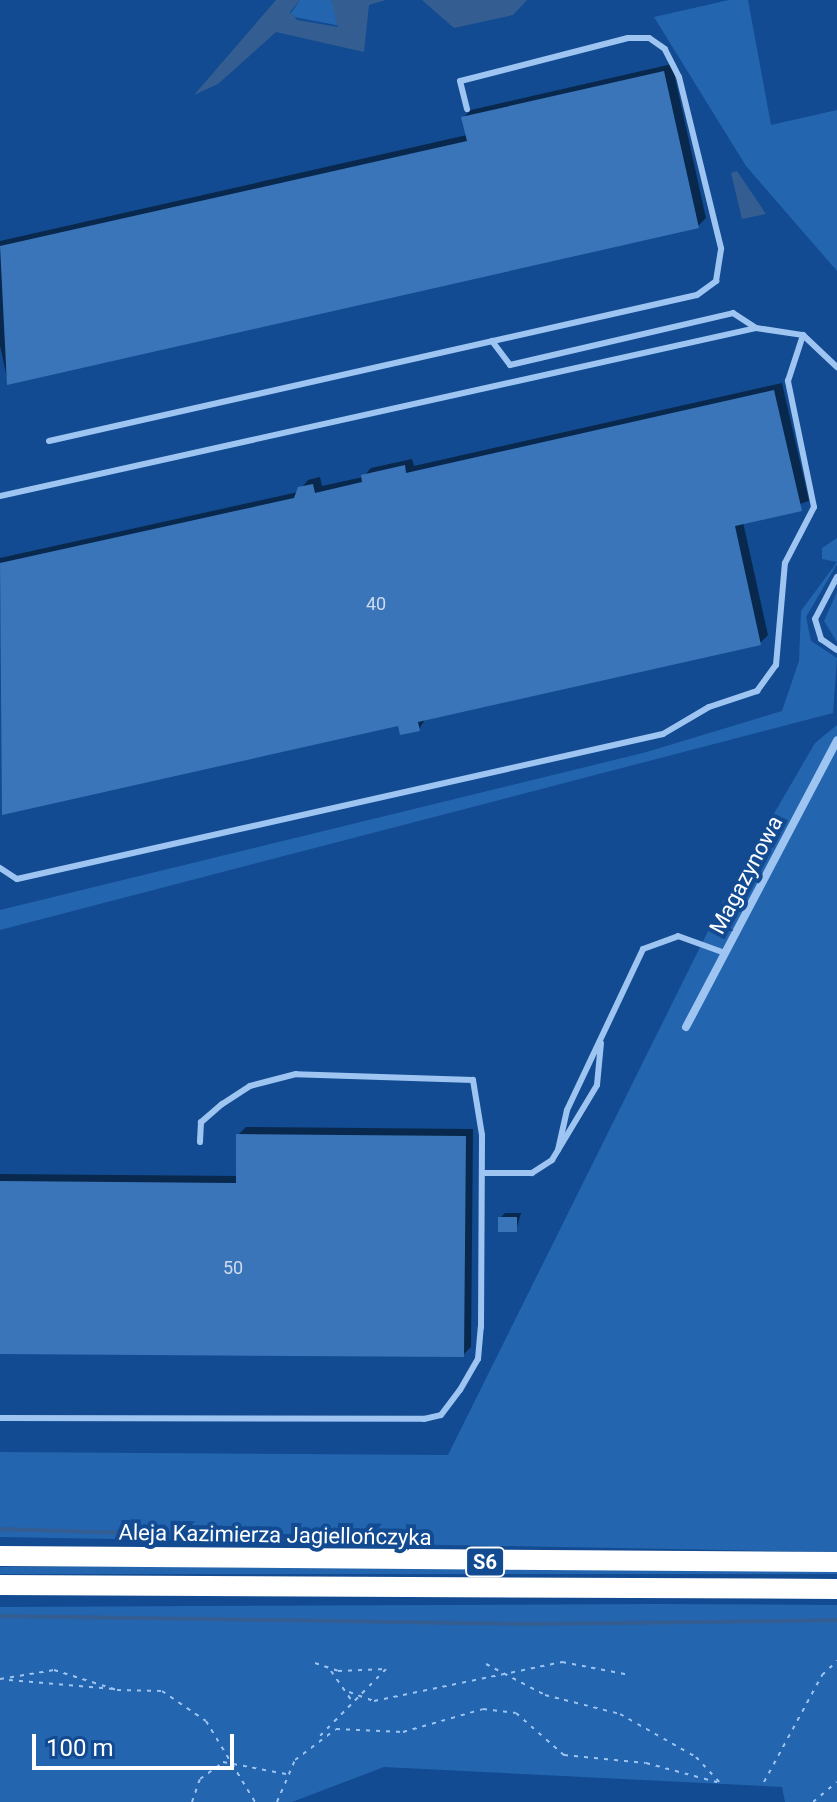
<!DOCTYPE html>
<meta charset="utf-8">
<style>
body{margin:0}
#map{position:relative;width:837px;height:1802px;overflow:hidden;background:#124b91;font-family:Roboto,sans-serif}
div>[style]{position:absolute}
.green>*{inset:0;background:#2465b0;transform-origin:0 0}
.water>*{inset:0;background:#345e91}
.shadow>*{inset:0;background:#0007}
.stream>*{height:4px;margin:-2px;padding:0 2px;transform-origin:2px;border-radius:2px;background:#345e91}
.building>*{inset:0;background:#3b75b9;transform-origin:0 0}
.path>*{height:2px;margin-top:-1px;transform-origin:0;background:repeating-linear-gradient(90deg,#9ec5f2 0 4px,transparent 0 10px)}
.lane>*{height:6px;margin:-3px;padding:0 3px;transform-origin:3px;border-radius:3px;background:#9ec5f2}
.street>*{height:8px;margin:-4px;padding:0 4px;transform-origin:4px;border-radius:4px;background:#9ec5f2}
.highway>*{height:20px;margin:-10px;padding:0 10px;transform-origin:10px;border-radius:10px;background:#fff}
span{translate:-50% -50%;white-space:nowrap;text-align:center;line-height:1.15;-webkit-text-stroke:8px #124b91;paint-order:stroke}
.number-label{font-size:18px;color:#cedcee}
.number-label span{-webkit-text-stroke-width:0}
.shield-label span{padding:2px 6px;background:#124b91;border:2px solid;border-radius:6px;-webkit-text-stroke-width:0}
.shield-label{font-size:20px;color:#fff;font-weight:700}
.street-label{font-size:22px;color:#fff}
.scale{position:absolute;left:32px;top:1734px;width:202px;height:36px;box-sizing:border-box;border:4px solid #fff;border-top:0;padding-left:10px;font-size:24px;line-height:28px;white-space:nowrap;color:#fff;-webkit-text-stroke:6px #124b91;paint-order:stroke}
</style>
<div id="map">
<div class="green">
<i style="clip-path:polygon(300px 0,331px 0,341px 26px,289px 16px)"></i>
<i style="clip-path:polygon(729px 0,748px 0,771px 125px,837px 110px,837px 271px,746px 166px,654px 17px)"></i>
<i style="clip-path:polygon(837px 538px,837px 564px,806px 617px,811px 641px,837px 658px,833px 713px,0 930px,0 910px,643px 753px,782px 711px,799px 661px,801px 611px,837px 562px,822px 559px,822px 548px)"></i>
<i style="clip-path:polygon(837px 592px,837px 642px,824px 621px)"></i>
<i style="clip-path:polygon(837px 725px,837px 1552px,0 1537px,0 1452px,448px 1455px,721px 905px,815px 743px)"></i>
<i style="left:0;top:1567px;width:837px;height:7px"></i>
<i style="clip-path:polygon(655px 1604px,837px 1605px,837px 1802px,785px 1802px,782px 1787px,384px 1767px,292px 1802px,0 1802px,0 1607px)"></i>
</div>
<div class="water">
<i style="clip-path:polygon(276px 0,300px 0,290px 12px,297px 20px,338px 27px,331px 0,386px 0,369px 5px,364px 52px,276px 32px,218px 84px,194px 95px)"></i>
<i style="clip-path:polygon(422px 0,527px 0,513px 15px,454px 28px)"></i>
<i style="clip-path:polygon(737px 171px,766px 214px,742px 219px,731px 173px)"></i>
</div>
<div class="shadow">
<i style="clip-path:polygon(672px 64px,706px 218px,698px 226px,8px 382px,0 346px,0 241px,467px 135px,463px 118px,471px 110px)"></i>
<i style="clip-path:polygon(782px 383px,809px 501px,743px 522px,768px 635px,760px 643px,426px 718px,419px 729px,399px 724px,4px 812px,0 558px,298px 492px,308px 480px,320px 477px,322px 486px,363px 477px,371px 468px,412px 459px,414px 466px)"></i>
<i style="clip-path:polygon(246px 1127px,473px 1129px,471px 1347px,463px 1355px,0 1352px,0 1174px,238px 1176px,238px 1135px)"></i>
<i style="clip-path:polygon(505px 1213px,521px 1213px,516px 1230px,500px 1218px)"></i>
</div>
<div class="stream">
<i style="left:0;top:1529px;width:418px;rotate:1.8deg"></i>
<i style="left:0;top:1616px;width:531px;rotate:0.86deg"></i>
<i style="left:531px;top:1624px;width:306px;rotate:-0.7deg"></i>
</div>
<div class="building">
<i style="clip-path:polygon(664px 71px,699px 228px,7px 385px,0 246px,467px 141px,461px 117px)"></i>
<i style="clip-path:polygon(774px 390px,802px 511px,735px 526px,761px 645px,418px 722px,420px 731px,400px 735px,398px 726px,2px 815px,0 563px,294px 498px,298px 487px,313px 484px,315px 493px,362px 482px,361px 475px,405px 465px,406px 473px)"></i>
<i style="clip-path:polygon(236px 1134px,466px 1136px,464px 1357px,0 1354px,0 1181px,236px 1183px)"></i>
<i style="left:498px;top:1217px;width:19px;height:15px"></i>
</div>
<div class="path">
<i style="left:315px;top:1663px;width:24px;rotate:19deg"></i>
<i style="left:338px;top:1671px;width:48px;rotate:-2.4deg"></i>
<i style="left:386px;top:1669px;width:97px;rotate:134.6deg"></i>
<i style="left:486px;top:1664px;width:67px;rotate:27.7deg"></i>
<i style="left:545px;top:1695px;width:77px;rotate:14.2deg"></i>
<i style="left:620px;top:1714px;width:87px;rotate:29.5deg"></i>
<i style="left:696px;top:1757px;width:34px;rotate:47deg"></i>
<i style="left:331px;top:1671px;width:37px;rotate:55deg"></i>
<i style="left:0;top:1679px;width:55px;rotate:-9.5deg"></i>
<i style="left:54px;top:1670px;width:66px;rotate:17.6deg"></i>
<i style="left:117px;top:1690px;width:45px;rotate:1.3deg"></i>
<i style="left:162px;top:1691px;width:53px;rotate:34.3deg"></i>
<i style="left:206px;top:1721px;width:95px;rotate:58.8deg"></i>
<i style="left:9px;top:1680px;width:105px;rotate:4.9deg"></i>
<i style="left:349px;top:1692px;width:27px;rotate:20deg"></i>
<i style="left:374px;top:1701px;width:192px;rotate:-11.7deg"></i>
<i style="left:562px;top:1662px;width:69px;rotate:10.8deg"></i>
<i style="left:764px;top:1782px;width:122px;rotate:-61.5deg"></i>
<i style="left:822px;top:1675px;width:21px;rotate:-43deg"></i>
<i style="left:192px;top:1802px;width:24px;rotate:-71deg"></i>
<i style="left:200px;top:1779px;width:29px;rotate:-36deg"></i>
<i style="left:223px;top:1762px;width:64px;rotate:10.8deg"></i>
<i style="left:277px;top:1802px;width:46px;rotate:-66.8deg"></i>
<i style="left:295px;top:1760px;width:51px;rotate:-37.1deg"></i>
<i style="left:336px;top:1729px;width:67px;rotate:2.6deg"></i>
<i style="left:403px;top:1732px;width:83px;rotate:-16deg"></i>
<i style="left:483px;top:1709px;width:33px;rotate:7deg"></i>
<i style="left:516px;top:1713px;width:64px;rotate:41.2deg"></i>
<i style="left:564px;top:1755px;width:82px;rotate:5.6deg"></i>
<i style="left:646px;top:1763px;width:77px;rotate:15.1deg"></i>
<i style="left:813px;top:1802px;width:31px;rotate:-40deg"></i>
</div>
<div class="lane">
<i style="left:492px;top:341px;width:30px;rotate:53deg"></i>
<i style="left:510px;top:365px;width:229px;rotate:-13.1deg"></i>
<i style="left:733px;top:313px;width:27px;rotate:33deg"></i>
<i style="left:49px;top:441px;width:664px;rotate:-12.7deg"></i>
<i style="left:697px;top:295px;width:24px;rotate:-36deg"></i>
<i style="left:716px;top:281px;width:33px;rotate:-81deg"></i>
<i style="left:721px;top:248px;width:176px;rotate:-103.8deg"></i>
<i style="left:679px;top:77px;width:31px;rotate:-117deg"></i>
<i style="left:665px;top:49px;width:19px;rotate:-145deg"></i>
<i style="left:649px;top:38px;width:21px;rotate:180deg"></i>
<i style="left:628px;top:38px;width:173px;rotate:165.6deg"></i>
<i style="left:460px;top:81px;width:29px;rotate:76deg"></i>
<i style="left:0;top:496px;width:774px;rotate:-12.53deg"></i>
<i style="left:756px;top:328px;width:48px;rotate:8.5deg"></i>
<i style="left:803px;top:335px;width:47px;rotate:43.3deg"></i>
<i style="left:837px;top:577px;width:47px;rotate:117.6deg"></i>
<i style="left:815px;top:619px;width:21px;rotate:73deg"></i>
<i style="left:821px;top:639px;width:19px;rotate:35deg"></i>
<i style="left:0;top:868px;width:20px;rotate:33deg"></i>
<i style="left:17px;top:879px;width:662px;rotate:-12.65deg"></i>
<i style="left:663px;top:734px;width:53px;rotate:-30.4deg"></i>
<i style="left:709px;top:707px;width:51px;rotate:-18.4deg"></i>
<i style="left:757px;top:691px;width:32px;rotate:-54deg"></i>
<i style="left:776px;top:665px;width:102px;rotate:-85deg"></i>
<i style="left:785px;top:563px;width:63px;rotate:-62.6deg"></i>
<i style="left:814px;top:507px;width:129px;rotate:-101.7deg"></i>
<i style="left:788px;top:381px;width:48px;rotate:-71.9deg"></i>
<i style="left:558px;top:1150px;width:41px;rotate:-77.3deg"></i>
<i style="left:567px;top:1110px;width:178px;rotate:-64.7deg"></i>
<i style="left:643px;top:949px;width:37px;rotate:-20deg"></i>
<i style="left:678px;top:936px;width:50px;rotate:19.9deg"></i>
<i style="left:482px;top:1173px;width:50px"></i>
<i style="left:532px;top:1173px;width:24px;rotate:-33deg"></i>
<i style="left:552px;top:1160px;width:87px;rotate:-59deg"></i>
<i style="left:597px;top:1085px;width:42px;rotate:-84.6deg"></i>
<i style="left:0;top:1418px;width:424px;rotate:0.1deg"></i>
<i style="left:424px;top:1419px;width:17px;rotate:-13deg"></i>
<i style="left:441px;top:1415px;width:31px;rotate:-53deg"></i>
<i style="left:460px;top:1390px;width:36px;rotate:-60deg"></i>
<i style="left:478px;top:1359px;width:32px;rotate:-85deg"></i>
<i style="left:481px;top:1327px;width:192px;rotate:-89.7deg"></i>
<i style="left:482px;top:1135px;width:56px;rotate:-99.3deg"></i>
<i style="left:473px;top:1080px;width:177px;rotate:-178.1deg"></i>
<i style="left:296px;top:1074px;width:48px;rotate:165.4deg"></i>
<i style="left:250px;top:1086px;width:33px;rotate:147deg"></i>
<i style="left:222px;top:1104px;width:28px;rotate:139deg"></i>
<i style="left:201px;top:1122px;width:20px;rotate:93deg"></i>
</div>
<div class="street">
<i style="left:686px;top:1027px;width:324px;rotate:-62.2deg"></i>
</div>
<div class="highway">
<i style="left:0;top:1556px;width:837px;rotate:0.41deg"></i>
<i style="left:0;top:1585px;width:837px;rotate:0.27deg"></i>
</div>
<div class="number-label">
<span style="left:376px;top:604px">40</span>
<span style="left:233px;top:1268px">50</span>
</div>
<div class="shield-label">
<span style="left:485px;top:1562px">S6</span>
</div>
<div class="street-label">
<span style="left:746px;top:875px;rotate:-62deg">Magazynowa</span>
<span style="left:275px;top:1535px;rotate:1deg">Aleja Kazimierza Jagiellończyka</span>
</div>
<div class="scale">100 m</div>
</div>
